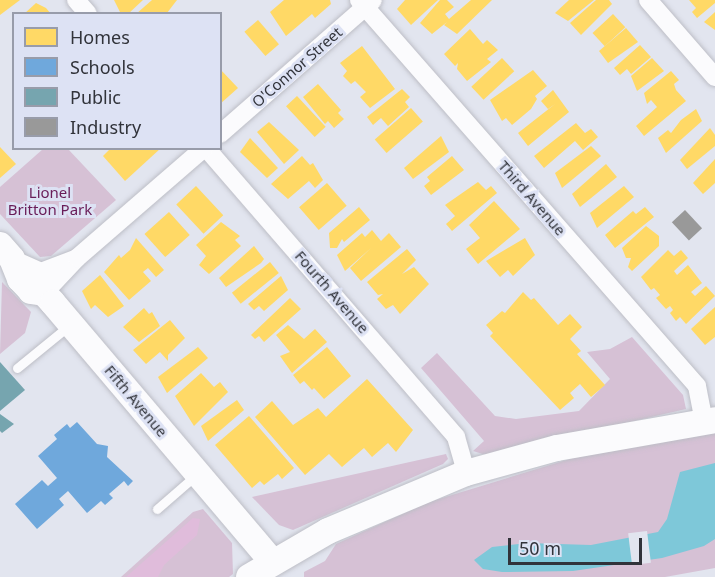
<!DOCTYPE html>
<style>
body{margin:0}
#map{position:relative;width:715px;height:577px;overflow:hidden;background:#e2e5ef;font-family:"Noto Sans",sans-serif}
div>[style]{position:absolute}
.green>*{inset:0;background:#d6c1d5}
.forest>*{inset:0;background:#e0bcdb}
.water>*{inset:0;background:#7ec8d9}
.pier>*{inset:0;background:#e2e5ef;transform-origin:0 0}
.homes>*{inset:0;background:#ffd966;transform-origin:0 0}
.schools>*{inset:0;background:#6fa8dc}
.public>*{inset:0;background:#76a5af}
.industry>*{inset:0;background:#999;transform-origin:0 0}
.roads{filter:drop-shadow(0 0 2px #bdbec6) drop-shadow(0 0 2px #bdbec6)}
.lane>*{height:9px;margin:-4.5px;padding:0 4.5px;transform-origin:4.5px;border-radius:4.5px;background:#fbfbfd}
.street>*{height:18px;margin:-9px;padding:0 9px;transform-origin:9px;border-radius:9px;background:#fbfbfd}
.secondary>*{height:26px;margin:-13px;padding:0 13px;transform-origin:13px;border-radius:13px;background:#fbfbfd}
span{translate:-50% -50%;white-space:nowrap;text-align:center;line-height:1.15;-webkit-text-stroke:6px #dde2f4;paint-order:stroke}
.street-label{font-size:15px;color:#31333a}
.park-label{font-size:15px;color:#691c58}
.legend{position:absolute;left:12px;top:12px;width:210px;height:138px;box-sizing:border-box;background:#dde2f4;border:2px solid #989caa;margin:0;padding:8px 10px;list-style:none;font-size:18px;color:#31333a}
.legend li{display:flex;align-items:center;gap:12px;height:30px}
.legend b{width:30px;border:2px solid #989caa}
.scale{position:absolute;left:508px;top:538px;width:134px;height:27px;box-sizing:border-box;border:3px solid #31333a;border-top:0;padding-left:8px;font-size:18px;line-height:21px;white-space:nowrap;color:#31333a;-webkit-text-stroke:4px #dde2f4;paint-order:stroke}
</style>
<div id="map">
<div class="green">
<i style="clip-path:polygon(43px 149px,68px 149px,116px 200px,51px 256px,40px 257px,0 214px,0 187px)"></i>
<i style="clip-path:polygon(2px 282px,31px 312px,25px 333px,0 354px)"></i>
<i style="clip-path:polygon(632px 337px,683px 395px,686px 409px,486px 455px,473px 451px,484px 441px,421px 368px,437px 353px,495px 416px,516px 419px,579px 411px,610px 379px,587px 352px,610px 349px)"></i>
<i style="clip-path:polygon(715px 433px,715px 568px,665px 577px,304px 577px,304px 572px,325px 561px,336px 544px,429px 502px,573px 458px)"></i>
<i style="clip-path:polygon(446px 454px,448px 459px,443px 464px,293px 530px,279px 525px,252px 497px)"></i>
<i style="clip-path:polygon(203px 509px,232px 543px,233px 574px,229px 577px,121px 577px,193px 512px)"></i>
</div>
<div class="forest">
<i style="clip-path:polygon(193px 518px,200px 519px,197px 535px,164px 565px,158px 577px,126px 577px)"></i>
</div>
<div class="water">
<i style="clip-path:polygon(715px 463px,715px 539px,704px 546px,662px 558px,573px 571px,502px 572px,483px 569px,474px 560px,492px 547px,527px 543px,591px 545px,658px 532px,667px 519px,680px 472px)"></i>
</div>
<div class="pier">
<i style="left:647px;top:531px;width:32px;height:19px;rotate:83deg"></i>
</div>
<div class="homes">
<i style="clip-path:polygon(0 0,20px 0,0 15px)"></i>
<i style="clip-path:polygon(114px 0,143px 0,128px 14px,121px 14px)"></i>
<i style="clip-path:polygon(152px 0,177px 0,167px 13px,136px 14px)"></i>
<i style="clip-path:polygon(284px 0,330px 0,331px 4px,315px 18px,312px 14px,286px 36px,270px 12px)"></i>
<i style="clip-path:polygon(405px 0,438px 0,411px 25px,397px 9px)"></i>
<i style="clip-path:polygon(440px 0,447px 0,454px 7px,445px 14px,449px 19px,471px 0,492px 0,457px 34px,444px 25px,447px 22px,432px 34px,420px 23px)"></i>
<i style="clip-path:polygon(569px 0,594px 0,568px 21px,555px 13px)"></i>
<i style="clip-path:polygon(596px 0,609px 0,612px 4px,581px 35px,570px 23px)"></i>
<i style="clip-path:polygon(689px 0,715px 0,715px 3px,697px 18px,692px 12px,696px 8px)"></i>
<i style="clip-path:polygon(36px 3px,46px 8px,51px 14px,24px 14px)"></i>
<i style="clip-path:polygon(715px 12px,715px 30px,704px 22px)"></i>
<i style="left:613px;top:14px;width:18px;height:28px;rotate:47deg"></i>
<i style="left:258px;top:20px;width:32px;height:18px;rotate:49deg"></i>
<i style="clip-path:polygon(626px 28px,638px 42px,608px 63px,599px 51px)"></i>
<i style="clip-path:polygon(470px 29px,483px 44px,487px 40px,498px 50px,487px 59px,491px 62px,467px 81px,457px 69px,458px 63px,455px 66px,444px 54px)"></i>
<i style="clip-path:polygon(640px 45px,651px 57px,631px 74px,627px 69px,620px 75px,614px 68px)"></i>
<i style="clip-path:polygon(362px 46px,395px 89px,370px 108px,360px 97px,366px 92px,355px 81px,351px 84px,343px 76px,347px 71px,340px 63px)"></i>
<i style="left:502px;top:58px;width:18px;height:42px;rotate:47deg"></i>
<i style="clip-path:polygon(652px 58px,664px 71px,637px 91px,631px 76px)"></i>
<i style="clip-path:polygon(220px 69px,238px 88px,220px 104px)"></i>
<i style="clip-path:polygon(533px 70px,547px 86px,535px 96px,537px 99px,531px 109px,512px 125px,506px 118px,502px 121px,490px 100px)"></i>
<i style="clip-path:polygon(671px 71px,679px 80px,674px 84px,676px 90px,686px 101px,644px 136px,636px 126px,657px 107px,651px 100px,647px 104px,644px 93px)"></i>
<i style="clip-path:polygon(318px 84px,341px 110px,338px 113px,344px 119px,334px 128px,328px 121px,325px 124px,303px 97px)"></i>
<i style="clip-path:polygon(402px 89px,410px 97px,405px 102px,409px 107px,388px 126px,381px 118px,373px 125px,367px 117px)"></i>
<i style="clip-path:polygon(553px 90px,569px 112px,528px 146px,518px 133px,555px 104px,548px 109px,541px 101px)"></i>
<i style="left:297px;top:96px;width:42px;height:15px;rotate:47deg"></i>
<i style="left:411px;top:108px;width:18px;height:48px;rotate:49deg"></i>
<i style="clip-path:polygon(696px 109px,702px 121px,666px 153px,658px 138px,668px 130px,671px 133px,681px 120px)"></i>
<i style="clip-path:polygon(269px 122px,299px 150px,284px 164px,257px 132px)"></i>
<i style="clip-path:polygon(576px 123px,585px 133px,591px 129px,598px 137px,583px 150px,575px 141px,544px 168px,534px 156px)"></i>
<i style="clip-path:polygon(710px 128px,715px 135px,715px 146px,687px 169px,680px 160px)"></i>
<i style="clip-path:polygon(441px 136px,449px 152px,413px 179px,404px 168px)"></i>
<i style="clip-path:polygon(250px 138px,278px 168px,267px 178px,240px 152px)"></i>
<i style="clip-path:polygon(591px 146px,601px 156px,562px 188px,555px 173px)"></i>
<i style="clip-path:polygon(0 147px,16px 164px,0 178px)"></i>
<i style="clip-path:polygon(111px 148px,161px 148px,125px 181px,103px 156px)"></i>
<i style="clip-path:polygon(302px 156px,310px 165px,313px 163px,323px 180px,315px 188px,309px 181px,288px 199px,271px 184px)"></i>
<i style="clip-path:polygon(452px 156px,464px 170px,431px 195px,424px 186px,430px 181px,427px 177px)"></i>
<i style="clip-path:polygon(715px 159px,715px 183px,703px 194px,693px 183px)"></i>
<i style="clip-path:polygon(606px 164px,617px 177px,580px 207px,572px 194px)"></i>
<i style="clip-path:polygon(478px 182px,486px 190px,491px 186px,497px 193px,452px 231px,446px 224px,455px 216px,445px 205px)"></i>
<i style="left:327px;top:183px;width:30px;height:37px;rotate:49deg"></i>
<i style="left:196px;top:186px;width:40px;height:27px;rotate:47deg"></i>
<i style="clip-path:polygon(624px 186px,634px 197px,597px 228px,590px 213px)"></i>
<i style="clip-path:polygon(494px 201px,520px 229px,478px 264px,466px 249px,480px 238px,469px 225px)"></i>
<i style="clip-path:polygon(359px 207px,370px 220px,344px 242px,342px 239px,337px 248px,330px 248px,329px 233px)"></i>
<i style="clip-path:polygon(645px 207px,654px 217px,615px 248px,605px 235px,633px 211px,636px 214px)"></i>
<i style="left:169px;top:212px;width:31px;height:33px;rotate:48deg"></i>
<i style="clip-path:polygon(221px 222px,240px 236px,235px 240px,241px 246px,209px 274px,199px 265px,206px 256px,196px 245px)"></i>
<i style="clip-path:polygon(646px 226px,659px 236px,659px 246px,632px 271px,628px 267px,631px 258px,626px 258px,622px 248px)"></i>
<i style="clip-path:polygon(372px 230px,381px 241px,389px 233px,401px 247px,361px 281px,350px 268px,371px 248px,345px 271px,337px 255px,362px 233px,365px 237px)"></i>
<i style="clip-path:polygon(136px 238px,164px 270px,156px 277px,148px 268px,143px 272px,151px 281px,129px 300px,104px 272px,119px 255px,121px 258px,130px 250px)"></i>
<i style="clip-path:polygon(525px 238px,535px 255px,513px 276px,508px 270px,500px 277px,486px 261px)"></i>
<i style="clip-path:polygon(254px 246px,264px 259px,261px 263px,226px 287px,219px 278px)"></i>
<i style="clip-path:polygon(407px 249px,416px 260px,402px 274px,414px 267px,429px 284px,400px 314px,393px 305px,386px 309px,377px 299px,383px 294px,378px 295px,367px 282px)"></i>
<i style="clip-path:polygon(668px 250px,674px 256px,681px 250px,688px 258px,674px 271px,677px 275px,688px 265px,702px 283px,691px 292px,695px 296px,706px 286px,715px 296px,686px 324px,680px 317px,676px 321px,670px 313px,673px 310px,670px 306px,666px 309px,656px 298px,660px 295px,654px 288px,651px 290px,641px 277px)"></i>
<i style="left:270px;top:262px;width:14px;height:49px;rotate:51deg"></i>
<i style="clip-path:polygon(100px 275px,124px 306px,108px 317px,95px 305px,91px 309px,82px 291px)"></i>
<i style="clip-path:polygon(281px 276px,288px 290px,264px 311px,259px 306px,254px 310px,248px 304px)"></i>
<i style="clip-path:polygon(523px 292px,531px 300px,534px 298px,558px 325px,570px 314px,582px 327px,570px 339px,581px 351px,577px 354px,605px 385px,591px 397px,580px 384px,570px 393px,574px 398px,560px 410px,490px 336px,493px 333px,486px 325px,502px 311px,505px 313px)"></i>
<i style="clip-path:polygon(290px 298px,301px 309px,264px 342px,259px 336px,255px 339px,251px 335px)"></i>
<i style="clip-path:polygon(715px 307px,715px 337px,705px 345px,691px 329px)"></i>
<i style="clip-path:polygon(144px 308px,149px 314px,152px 312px,160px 326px,139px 342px,123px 327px)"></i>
<i style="clip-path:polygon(170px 320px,185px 338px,168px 355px,168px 361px,160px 352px,146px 364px,133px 350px)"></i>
<i style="clip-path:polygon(288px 325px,304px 339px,315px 329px,327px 342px,292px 373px,280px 356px,290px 352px,276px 335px)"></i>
<i style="clip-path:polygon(198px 347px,208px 358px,167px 393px,158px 377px)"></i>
<i style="clip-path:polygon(327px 347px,351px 376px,324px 399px,314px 388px,312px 390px,304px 381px,300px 384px,293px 375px)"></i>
<i style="clip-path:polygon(201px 373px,214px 387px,220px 382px,228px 392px,194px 426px,175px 396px)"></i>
<i style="clip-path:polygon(367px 379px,413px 430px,396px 452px,388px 443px,372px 457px,364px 448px,342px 467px,329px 454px,305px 475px,255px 417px,272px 401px,293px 425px,318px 408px,326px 417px)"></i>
<i style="clip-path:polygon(237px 400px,244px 410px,208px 441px,201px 426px)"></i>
<i style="clip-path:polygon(249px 416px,294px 468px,282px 479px,278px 474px,264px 485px,260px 481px,252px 488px,215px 445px)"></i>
</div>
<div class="schools">
<i style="clip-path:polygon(77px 422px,97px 444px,108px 446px,107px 457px,133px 481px,128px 486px,124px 481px,109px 494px,113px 498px,105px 505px,101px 501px,87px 513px,68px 491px,59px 499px,64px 505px,37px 529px,15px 504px,42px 480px,48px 486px,57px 478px,38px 456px,57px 439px,54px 435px,67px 424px,70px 428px)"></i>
</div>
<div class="public">
<i style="clip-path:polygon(0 362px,25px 390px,0 411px)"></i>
<i style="clip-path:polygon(0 414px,14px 424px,2px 433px,0 431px)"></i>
</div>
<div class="industry">
<i style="left:685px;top:210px;width:25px;height:18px;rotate:47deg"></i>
</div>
<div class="roads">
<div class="lane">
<i style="left:17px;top:368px;width:70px;rotate:-39.2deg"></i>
<i style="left:157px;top:509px;width:52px;rotate:-41.1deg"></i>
</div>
<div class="street">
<i style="left:76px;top:0;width:18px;rotate:49deg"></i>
<i style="left:359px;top:0;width:513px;rotate:48.79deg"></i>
<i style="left:697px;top:386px;width:37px;rotate:79deg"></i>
<i style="left:648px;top:0;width:102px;rotate:49deg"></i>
<i style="left:220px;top:134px;width:203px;rotate:-41.2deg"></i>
<i style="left:206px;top:148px;width:382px;rotate:49.1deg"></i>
<i style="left:456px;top:437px;width:37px;rotate:74deg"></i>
<i style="left:12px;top:259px;width:32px;rotate:24deg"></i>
<i style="left:41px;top:272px;width:36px;rotate:-21deg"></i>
<i style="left:44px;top:293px;width:48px;rotate:-46.7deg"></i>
<i style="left:77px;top:258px;width:168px;rotate:-40.9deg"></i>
</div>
<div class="secondary">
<i style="left:0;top:245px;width:18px;rotate:49deg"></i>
<i style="left:12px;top:259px;width:22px;rotate:68deg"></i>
<i style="left:20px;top:279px;width:16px;rotate:47deg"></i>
<i style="left:31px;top:291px;width:13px;rotate:9deg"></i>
<i style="left:44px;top:293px;width:13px;rotate:48deg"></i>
<i style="left:53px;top:303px;width:340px;rotate:49.7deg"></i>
<i style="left:249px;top:577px;width:91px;rotate:-30.2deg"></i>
<i style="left:328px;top:531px;width:150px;rotate:-22.8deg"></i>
<i style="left:466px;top:473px;width:94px;rotate:-15.4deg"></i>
<i style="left:557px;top:448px;width:160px;rotate:-10deg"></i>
</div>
</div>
<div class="street-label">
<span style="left:297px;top:67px;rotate:-41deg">O'Connor Street</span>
<span style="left:532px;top:198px;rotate:49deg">Third Avenue</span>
<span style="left:332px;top:292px;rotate:49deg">Fourth Avenue</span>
<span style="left:136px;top:401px;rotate:50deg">Fifth Avenue</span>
</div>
<div class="park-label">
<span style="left:50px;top:201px">Lionel<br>Britton Park</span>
</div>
<ul class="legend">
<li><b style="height:16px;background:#ffd966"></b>Homes</li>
<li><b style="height:16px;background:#6fa8dc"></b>Schools</li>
<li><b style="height:16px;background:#76a5af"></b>Public</li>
<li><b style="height:16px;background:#999"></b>Industry</li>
</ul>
<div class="scale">50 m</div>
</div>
